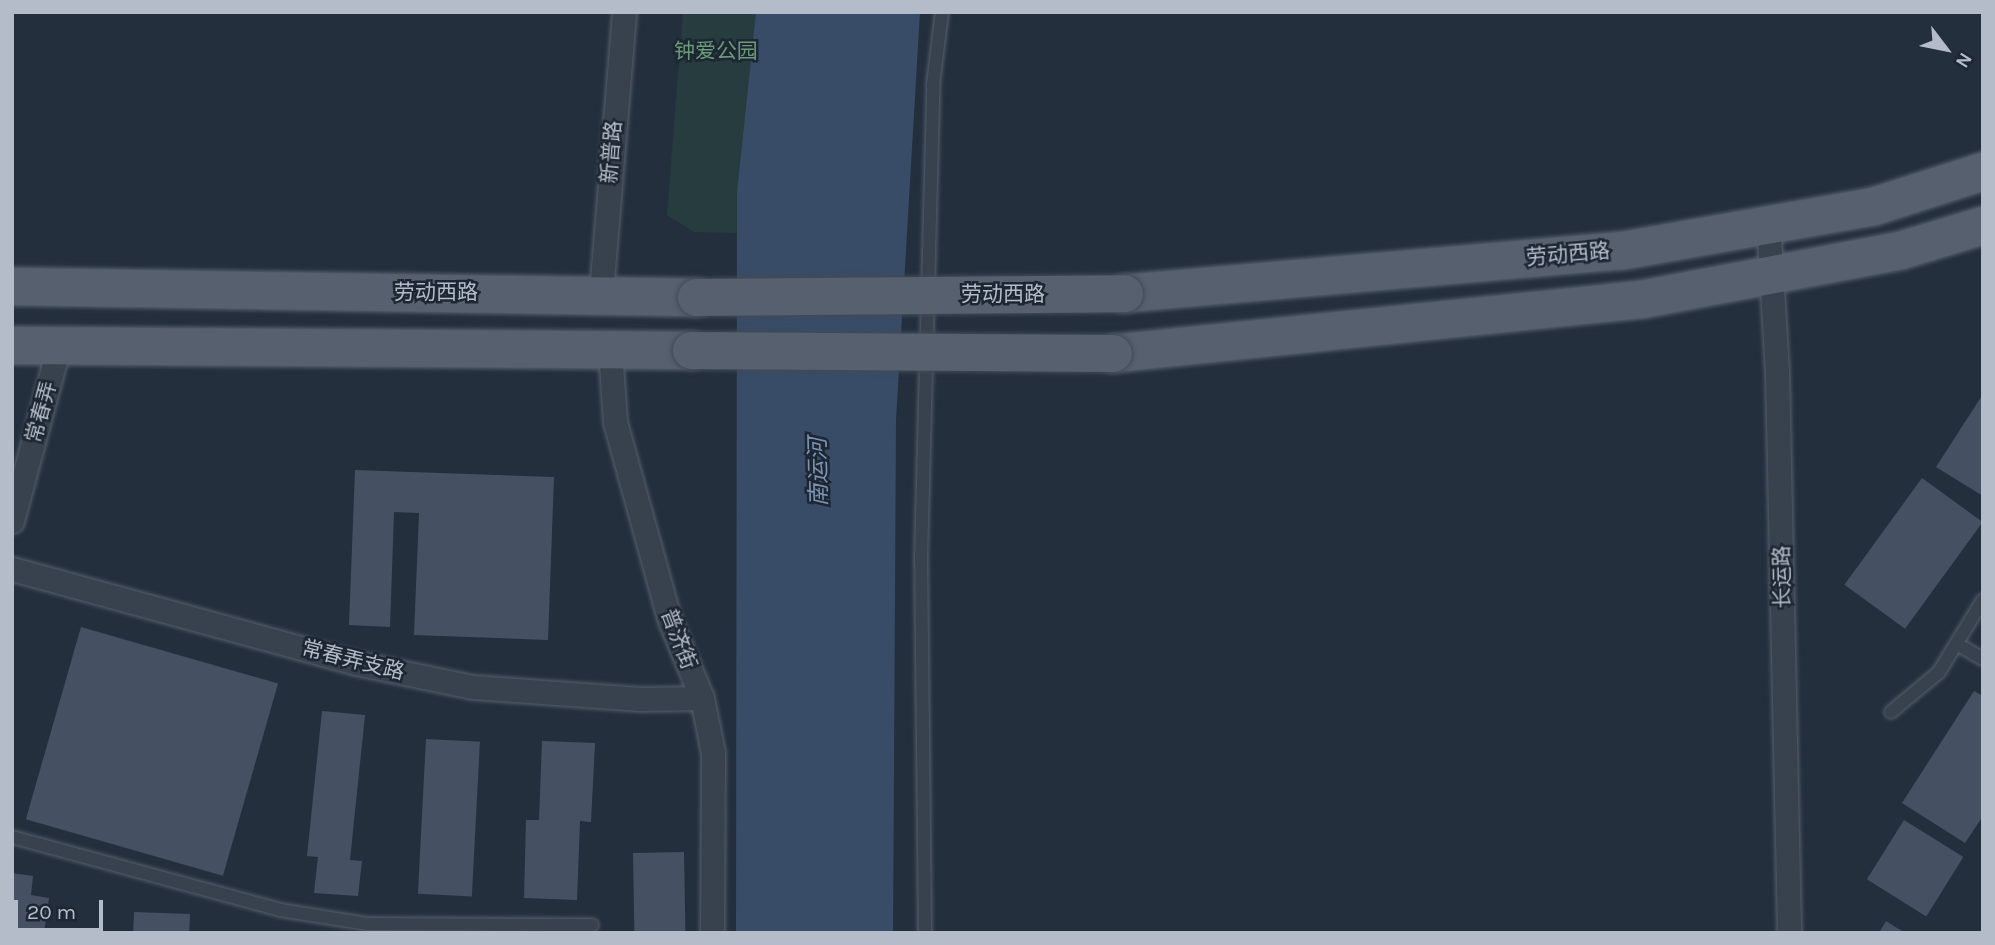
<!DOCTYPE html>
<meta charset="utf-8">
<style>
body{margin:0}
#map{position:relative;width:1995px;height:945px;overflow:hidden;background:#242f3e;font-family:Karla,"Noto Sans SC",sans-serif}
div>[style]{position:absolute}
.green>*{inset:0;background:#263c3f}
.water>*{inset:0;background:#394c67}
.building>*{inset:0;background:#455162;transform-origin:0 0}
.roads{filter:drop-shadow(0 0 2px #565f6c) drop-shadow(0 0 2px #565f6c)}
.lane>*{height:12px;margin:-6px;padding:0 6px;transform-origin:6px;border-radius:6px;background:#38414e}
.street>*{height:23px;margin:-11.5px;padding:0 11.5px;transform-origin:11.5px;border-radius:11.5px;background:#38414e}
.primary>*{height:37px;margin:-18.5px;padding:0 18.5px;transform-origin:18.5px;border-radius:18.5px;background:#56606e}
.bridges{filter:drop-shadow(0 0 2px #414a57) drop-shadow(0 0 2px #414a57)}
.primary-bridge>*{height:37px;margin:-18.5px;padding:0 18.5px;transform-origin:18.5px;border-radius:18.5px;background:#56606e}
span{translate:-50% -50%;white-space:nowrap;text-align:center;line-height:1.15;-webkit-text-stroke:5px #1d2633;paint-order:stroke}
.park-label{font-size:21px;color:#6b9a76}
.street-label{font-size:21px;color:#b4bcc9}
.water-label{font-size:23px;color:#7c92b1;font-style:italic}
.frame{position:absolute;inset:0;border:14px solid #b4bcc9;pointer-events:none}
.north{position:absolute;left:1911px;top:14px;width:70px;height:70px;-webkit-text-stroke:5px #1d2633;paint-order:stroke;rotate:122deg;font-size:19px;font-weight:700;line-height:28px;text-align:center;color:#b4bcc9}
.north::after{content:'';display:block;margin:auto;width:24px;height:32px;background:#b4bcc9;clip-path:polygon(50% 0,100% 100%,50% 72%,0 100%)}
.scale{position:absolute;left:14px;top:900px;width:89px;height:32px;box-sizing:border-box;border:4px solid #b4bcc9;border-top:0;padding-left:9px;font-size:21px;line-height:24px;white-space:nowrap;color:#b4bcc9;-webkit-text-stroke:5px #1d2633;paint-order:stroke}
</style>
<div id="map">
<div class="green">
<i style="clip-path:polygon(683px 12px,756px 12px,737px 233px,694px 232px,667px 215px)"></i>
</div>
<div class="water">
<i style="clip-path:polygon(756px 12px,920px 12px,896px 420px,893px 933px,736px 933px,737px 193px)"></i>
</div>
<div class="building">
<i style="clip-path:polygon(1983px 394px,1983px 496px,1936px 467px)"></i>
<i style="clip-path:polygon(355px 470px,554px 477px,548px 640px,414px 635px,419px 513px,394px 512px,390px 627px,349px 625px)"></i>
<i style="left:1922px;top:478px;width:75px;height:132px;rotate:36deg"></i>
<i style="left:81px;top:627px;width:205px;height:200px;rotate:16deg"></i>
<i style="clip-path:polygon(1974px 691px,1983px 696px,1983px 816px,1965px 843px,1902px 803px)"></i>
<i style="clip-path:polygon(322px 711px,365px 715px,350px 860px,362px 861px,358px 896px,314px 893px,318px 857px,307px 856px)"></i>
<i style="left:426px;top:739px;width:54px;height:155px;rotate:3deg"></i>
<i style="clip-path:polygon(542px 741px,595px 743px,591px 822px,580px 821px,577px 900px,524px 898px,526px 820px,539px 820px)"></i>
<i style="left:1904px;top:820px;width:70px;height:70px;rotate:32deg"></i>
<i style="left:684px;top:852px;width:81px;height:51px;rotate:89deg"></i>
<i style="clip-path:polygon(12px 873px,33px 876px,31px 895px,49px 898px,44px 933px,12px 933px)"></i>
<i style="left:134px;top:912px;width:56px;height:21px;rotate:2deg"></i>
<i style="clip-path:polygon(1886px 921px,1905px 933px,1879px 933px)"></i>
</div>
<div class="roads">
<div class="lane">
<i style="left:1957px;top:644px;width:30px;rotate:30deg"></i>
<i style="left:1891px;top:712px;width:62px;rotate:-39.8deg"></i>
<i style="left:1939px;top:672px;width:84px;rotate:-58.6deg"></i>
<i style="left:12px;top:837px;width:278px;rotate:15.2deg"></i>
<i style="left:280px;top:910px;width:88px;rotate:9.1deg"></i>
<i style="left:367px;top:924px;width:225px;rotate:0.3deg"></i>
<i style="left:925px;top:933px;width:374px;rotate:-90.6deg"></i>
<i style="left:921px;top:559px;width:474px;rotate:-88.5deg"></i>
<i style="left:933px;top:85px;width:74px;rotate:-83deg"></i>
</div>
<div class="street">
<i style="left:1768px;top:221px;width:151px;rotate:86.6deg"></i>
<i style="left:1777px;top:372px;width:561px;rotate:88.77deg"></i>
<i style="left:601px;top:293px;width:282px;rotate:-85.3deg"></i>
<i style="left:610px;top:350px;width:72px;rotate:86deg"></i>
<i style="left:615px;top:422px;width:206px;rotate:74.6deg"></i>
<i style="left:670px;top:621px;width:83px;rotate:67.4deg"></i>
<i style="left:702px;top:698px;width:56px;rotate:78.7deg"></i>
<i style="left:713px;top:753px;width:180px;rotate:90.3deg"></i>
<i style="left:12px;top:521px;width:182px;rotate:-75deg"></i>
<i style="left:12px;top:569px;width:357px;rotate:15.3deg"></i>
<i style="left:356px;top:663px;width:119px;rotate:11.6deg"></i>
<i style="left:473px;top:687px;width:167px;rotate:4.1deg"></i>
<i style="left:640px;top:699px;width:62px;rotate:-0.9deg"></i>
</div>
<div class="primary">
<i style="left:12px;top:286px;width:684px;rotate:0.92deg"></i>
<i style="left:1124px;top:293px;width:501px;rotate:-4.93deg"></i>
<i style="left:1623px;top:250px;width:254px;rotate:-10deg"></i>
<i style="left:1873px;top:206px;width:115px;rotate:-17.7deg"></i>
<i style="left:12px;top:345px;width:679px;rotate:0.42deg"></i>
<i style="left:1113px;top:353px;width:531px;rotate:-5.84deg"></i>
<i style="left:1641px;top:299px;width:264px;rotate:-10.7deg"></i>
<i style="left:1900px;top:250px;width:87px;rotate:-16.8deg"></i>
</div>
</div>
<div class="bridges">
<div class="primary-bridge">
<i style="left:696px;top:297px;width:428px;rotate:-0.5deg"></i>
<i style="left:691px;top:350px;width:422px;rotate:0.4deg"></i>
</div>
</div>
<div class="park-label">
<span style="left:716px;top:51px">钟爱公园</span>
</div>
<div class="street-label">
<span style="left:611px;top:152px;rotate:-85deg">新普路</span>
<span style="left:1568px;top:254px;rotate:-5deg">劳动西路</span>
<span style="left:436px;top:292px">劳动西路</span>
<span style="left:1003px;top:294px">劳动西路</span>
<span style="left:41px;top:412px;rotate:-75deg">常春弄</span>
<span style="left:1782px;top:577px;rotate:-91deg">长运路</span>
<span style="left:679px;top:639px;rotate:69deg">普济街</span>
<span style="left:353px;top:660px;rotate:14deg">常春弄支路</span>
</div>
<div class="water-label">
<span style="left:819px;top:472px;rotate:-91deg">南运河</span>
</div>
<div class="frame"></div>
<div class="north">N</div>
<div class="scale">20 m</div>
</div>
